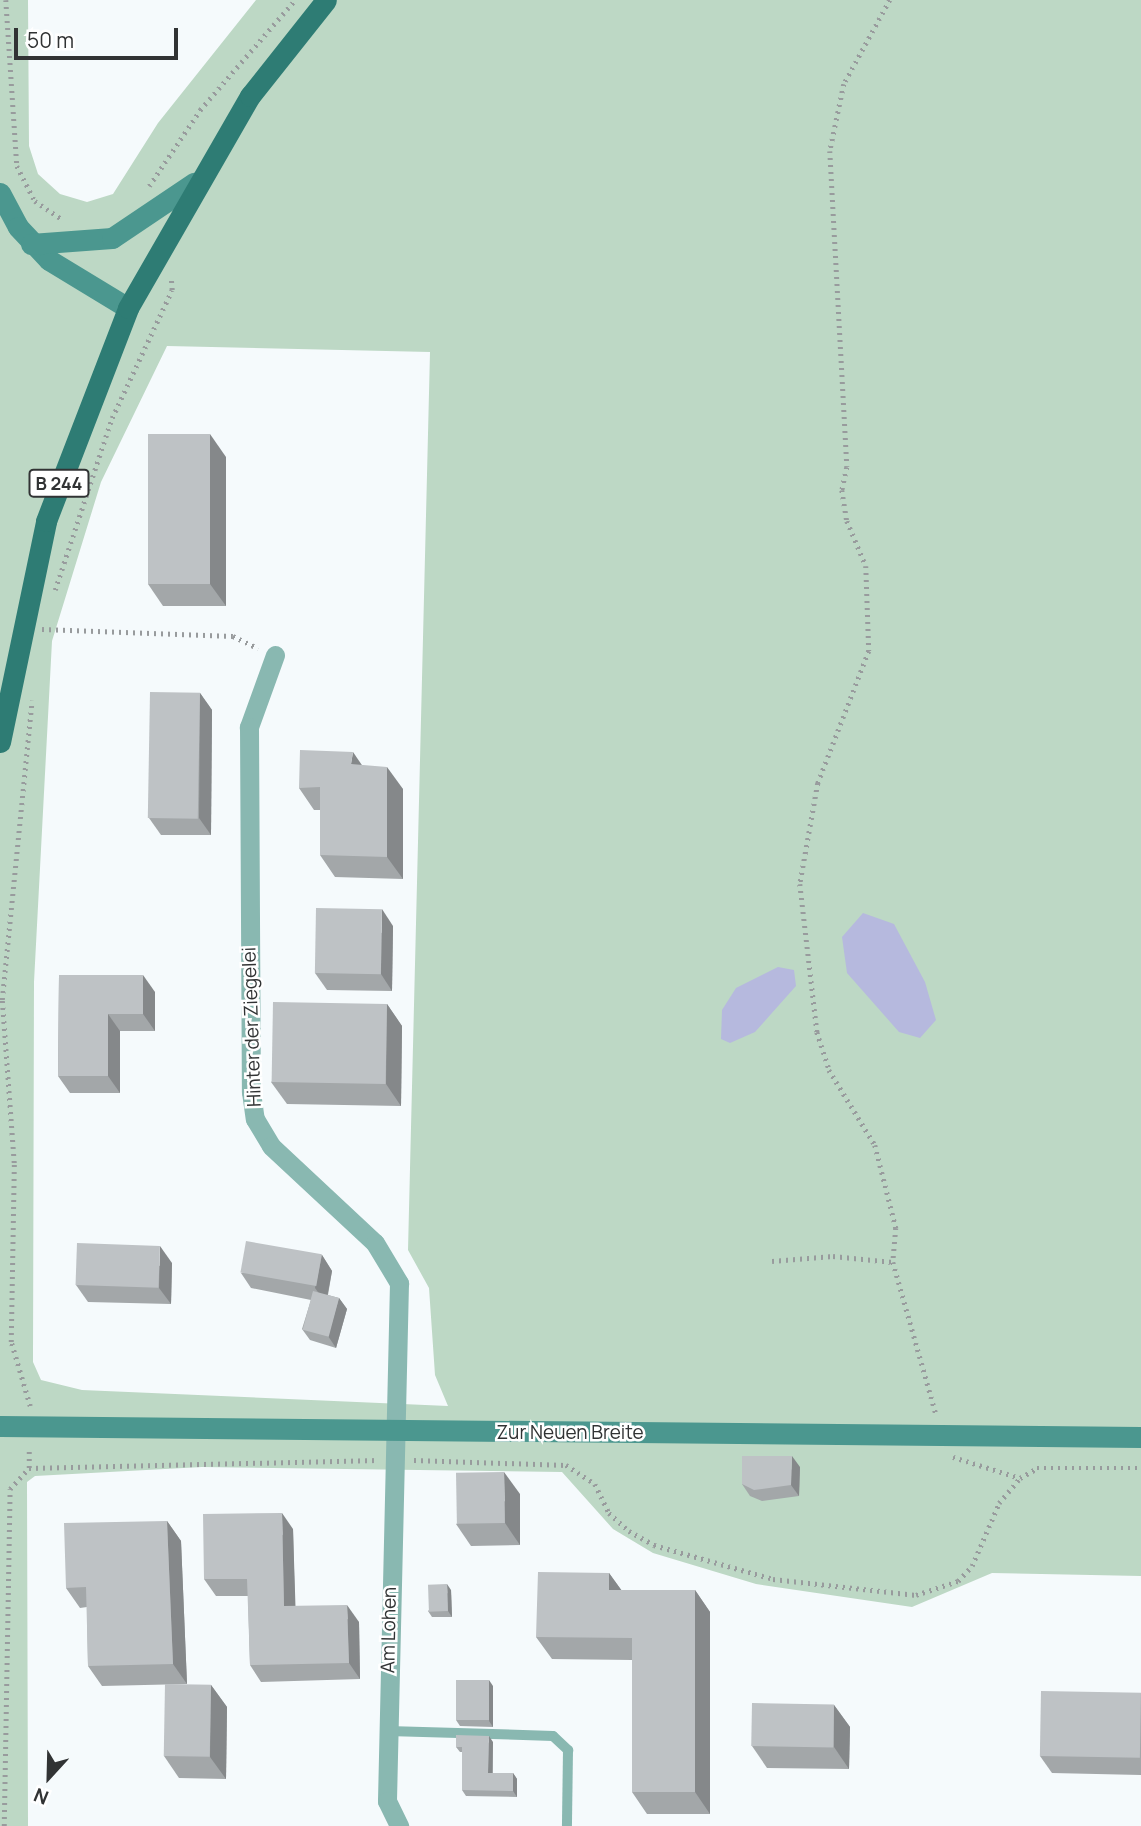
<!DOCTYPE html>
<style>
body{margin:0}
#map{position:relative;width:1141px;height:1826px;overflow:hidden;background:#f5fafc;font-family:Manrope,sans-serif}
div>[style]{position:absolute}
.green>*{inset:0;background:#bdd8c5}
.water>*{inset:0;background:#b6b9de}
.path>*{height:4.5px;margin-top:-2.25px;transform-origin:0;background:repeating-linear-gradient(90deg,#989b9d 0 2px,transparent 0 7px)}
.lane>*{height:10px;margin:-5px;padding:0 5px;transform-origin:5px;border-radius:5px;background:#89b8b1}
.street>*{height:19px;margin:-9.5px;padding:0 9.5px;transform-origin:9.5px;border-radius:9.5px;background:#89b8b1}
.secondary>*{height:21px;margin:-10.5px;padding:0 10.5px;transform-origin:10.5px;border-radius:10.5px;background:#4b978f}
.primary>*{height:21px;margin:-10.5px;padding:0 10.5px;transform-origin:10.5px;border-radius:10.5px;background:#2e7c74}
.wall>*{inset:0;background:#a3a7a9}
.shaded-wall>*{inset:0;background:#85888a}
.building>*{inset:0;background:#bec2c5;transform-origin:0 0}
span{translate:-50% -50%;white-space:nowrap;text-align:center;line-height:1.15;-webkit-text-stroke:5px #fff;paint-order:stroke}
.shield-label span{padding:2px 5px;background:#fff;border:2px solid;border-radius:5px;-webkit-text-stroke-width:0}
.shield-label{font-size:18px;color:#313334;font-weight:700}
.street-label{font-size:19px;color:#313334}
.north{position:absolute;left:14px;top:1742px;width:70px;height:70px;-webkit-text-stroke:5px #fff;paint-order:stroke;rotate:202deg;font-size:19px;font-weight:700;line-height:28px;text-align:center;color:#313334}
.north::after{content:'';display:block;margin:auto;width:24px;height:32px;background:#313334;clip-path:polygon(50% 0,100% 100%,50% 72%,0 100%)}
.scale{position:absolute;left:14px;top:28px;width:164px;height:32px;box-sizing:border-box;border:4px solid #313334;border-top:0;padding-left:9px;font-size:21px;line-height:24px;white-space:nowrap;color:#313334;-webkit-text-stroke:5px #fff;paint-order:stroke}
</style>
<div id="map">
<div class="green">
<i style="clip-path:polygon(evenodd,0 0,28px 0,29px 146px,38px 174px,60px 194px,87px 202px,113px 194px,158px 123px,256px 0,1141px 0,1141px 1576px,992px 1573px,912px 1607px,756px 1584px,653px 1553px,613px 1529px,562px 1472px,202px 1467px,35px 1476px,27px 1482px,28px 1826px,0 1826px,0 0,167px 346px,430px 352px,408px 1250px,429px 1288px,435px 1375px,448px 1406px,82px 1390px,41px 1380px,33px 1362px,34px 982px,52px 641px,101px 482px,167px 346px)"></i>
</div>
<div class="water">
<i style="clip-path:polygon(863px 913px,894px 924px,925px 982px,936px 1020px,920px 1038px,899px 1032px,847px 973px,842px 937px)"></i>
<i style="clip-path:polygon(778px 967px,794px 970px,796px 986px,755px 1032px,730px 1043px,721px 1039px,722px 1010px,736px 988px)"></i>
</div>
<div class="path">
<i style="left:6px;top:0;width:166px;rotate:86.2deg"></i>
<i style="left:17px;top:166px;width:39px;rotate:63deg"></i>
<i style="left:35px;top:201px;width:34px;rotate:34deg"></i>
<i style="left:890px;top:0;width:96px;rotate:118.7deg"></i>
<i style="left:844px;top:84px;width:68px;rotate:101.8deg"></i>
<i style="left:830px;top:151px;width:316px;rotate:86.9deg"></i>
<i style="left:847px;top:467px;width:24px;rotate:102deg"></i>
<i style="left:842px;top:490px;width:31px;rotate:81deg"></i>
<i style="left:847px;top:521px;width:49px;rotate:67.1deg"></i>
<i style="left:866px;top:566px;width:85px;rotate:88deg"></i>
<i style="left:869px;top:651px;width:142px;rotate:111.1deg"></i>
<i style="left:818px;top:783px;width:103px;rotate:100.1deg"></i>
<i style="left:800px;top:884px;width:149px;rotate:83.4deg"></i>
<i style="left:817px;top:1032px;width:40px;rotate:72deg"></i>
<i style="left:829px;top:1070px;width:88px;rotate:58.5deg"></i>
<i style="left:875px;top:1145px;width:86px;rotate:75.8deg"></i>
<i style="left:896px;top:1228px;width:34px;rotate:95deg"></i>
<i style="left:149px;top:186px;width:92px;rotate:-56.1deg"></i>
<i style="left:200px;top:110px;width:145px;rotate:-49.2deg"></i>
<i style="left:55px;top:590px;width:181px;rotate:-71.7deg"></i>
<i style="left:112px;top:418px;width:141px;rotate:-64.9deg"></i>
<i style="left:172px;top:290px;width:12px;rotate:-95deg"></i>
<i style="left:42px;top:629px;width:191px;rotate:2.1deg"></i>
<i style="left:233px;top:636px;width:28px;rotate:26deg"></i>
<i style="left:772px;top:1261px;width:61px;rotate:-4.7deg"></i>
<i style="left:833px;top:1256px;width:60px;rotate:5.7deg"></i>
<i style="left:893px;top:1262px;width:158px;rotate:74.2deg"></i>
<i style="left:30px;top:1406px;width:67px;rotate:-106.5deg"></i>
<i style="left:11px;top:1342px;width:179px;rotate:-89deg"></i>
<i style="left:14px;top:1163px;width:163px;rotate:-94.2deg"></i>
<i style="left:2px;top:1000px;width:301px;rotate:-84.3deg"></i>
<i style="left:953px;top:1457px;width:70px;rotate:17.4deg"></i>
<i style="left:414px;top:1460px;width:152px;rotate:1.9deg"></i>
<i style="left:566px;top:1465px;width:35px;rotate:33deg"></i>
<i style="left:595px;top:1484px;width:32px;rotate:64deg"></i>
<i style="left:609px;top:1513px;width:27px;rotate:42deg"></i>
<i style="left:629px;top:1531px;width:29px;rotate:29deg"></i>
<i style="left:654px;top:1545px;width:124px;rotate:15.9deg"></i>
<i style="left:773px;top:1579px;width:144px;rotate:6.4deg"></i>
<i style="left:916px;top:1595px;width:44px;rotate:-18.4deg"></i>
<i style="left:958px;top:1581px;width:21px;rotate:-47deg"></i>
<i style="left:972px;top:1566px;width:69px;rotate:-66.8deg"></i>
<i style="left:999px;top:1503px;width:33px;rotate:-50deg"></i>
<i style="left:1020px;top:1478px;width:20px;rotate:-30deg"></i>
<i style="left:1037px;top:1468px;width:104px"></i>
<i style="left:29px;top:1468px;width:349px;rotate:-1.3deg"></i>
<i style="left:4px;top:1826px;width:337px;rotate:-89deg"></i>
<i style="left:10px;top:1489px;width:28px;rotate:-48deg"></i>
<i style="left:29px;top:1468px;width:21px;rotate:-90deg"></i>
</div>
<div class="lane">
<i style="left:388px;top:1731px;width:165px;rotate:1.7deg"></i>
<i style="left:553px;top:1736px;width:21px;rotate:43deg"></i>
<i style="left:568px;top:1750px;width:76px;rotate:90.8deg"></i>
</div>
<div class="street">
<i style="left:275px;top:655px;width:77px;rotate:109.9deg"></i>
<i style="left:249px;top:727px;width:365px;rotate:89.7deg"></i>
<i style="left:251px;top:1092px;width:27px;rotate:82deg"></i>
<i style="left:255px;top:1119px;width:31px;rotate:59deg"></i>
<i style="left:271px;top:1146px;width:142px;rotate:43deg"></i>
<i style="left:375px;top:1243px;width:47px;rotate:59deg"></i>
<i style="left:399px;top:1283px;width:518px;rotate:91.33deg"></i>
<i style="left:387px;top:1801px;width:28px;rotate:64deg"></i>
</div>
<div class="secondary">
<i style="left:0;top:193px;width:38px;rotate:62deg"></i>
<i style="left:18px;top:227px;width:45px;rotate:46.8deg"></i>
<i style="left:49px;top:260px;width:92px;rotate:31.3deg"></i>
<i style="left:31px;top:244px;width:81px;rotate:-4.2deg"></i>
<i style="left:112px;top:238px;width:99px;rotate:-33.9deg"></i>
<i style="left:0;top:1426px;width:1141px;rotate:0.55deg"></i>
</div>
<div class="primary">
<i style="left:0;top:742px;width:226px;rotate:-78.2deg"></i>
<i style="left:46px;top:521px;width:228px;rotate:-68.9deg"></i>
<i style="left:128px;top:308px;width:245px;rotate:-60.1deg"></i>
<i style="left:250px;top:96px;width:122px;rotate:-51.6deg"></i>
</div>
<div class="wall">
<i style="clip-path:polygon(226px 457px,226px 606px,163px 606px,148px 584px)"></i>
<i style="clip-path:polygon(200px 693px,212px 710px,211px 835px,161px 835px,149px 818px)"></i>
<i style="clip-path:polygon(362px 765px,403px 789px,403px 879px,335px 877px,320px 855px,320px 810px,314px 810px,299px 788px)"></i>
<i style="clip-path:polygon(393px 926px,392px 991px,327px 990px,315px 973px)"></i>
<i style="clip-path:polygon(59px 975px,155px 992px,155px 1031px,120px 1031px,120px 1093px,70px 1093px,58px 1076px)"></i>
<i style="clip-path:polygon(387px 1004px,402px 1026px,401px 1106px,287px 1104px,271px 1082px)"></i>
<i style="clip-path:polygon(322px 1255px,332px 1271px,328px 1295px,339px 1298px,347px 1309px,336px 1348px,310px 1340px,302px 1329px,311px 1300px,251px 1288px,241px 1273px)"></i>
<i style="clip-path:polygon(172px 1263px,171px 1304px,88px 1302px,76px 1285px)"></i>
<i style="clip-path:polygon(800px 1467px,799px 1496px,762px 1501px,750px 1496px,742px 1484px)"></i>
<i style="clip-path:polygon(520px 1494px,520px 1545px,471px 1546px,456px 1524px)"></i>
<i style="clip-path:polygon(167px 1521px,181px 1541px,187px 1684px,102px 1686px,88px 1666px,87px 1607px,80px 1608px,66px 1588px)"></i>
<i style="clip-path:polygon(293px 1529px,295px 1606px,359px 1622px,360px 1679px,261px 1682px,250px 1665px,248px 1596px,216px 1596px,204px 1579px)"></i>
<i style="clip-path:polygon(609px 1573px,621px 1590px,695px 1590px,710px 1612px,710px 1814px,647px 1814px,632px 1792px,632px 1660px,552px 1659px,536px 1637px)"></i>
<i style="clip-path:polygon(451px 1590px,452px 1617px,432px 1617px,428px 1611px)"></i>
<i style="clip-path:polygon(211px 1685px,227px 1707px,226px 1779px,179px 1778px,164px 1756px)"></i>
<i style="clip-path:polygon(493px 1686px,493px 1727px,460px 1726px,456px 1720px)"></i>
<i style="clip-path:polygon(1141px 1693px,1141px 1775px,1052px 1773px,1040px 1756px)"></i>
<i style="clip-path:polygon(834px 1705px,850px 1727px,849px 1769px,767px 1768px,752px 1746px)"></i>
<i style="clip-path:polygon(493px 1742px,493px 1773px,513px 1773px,517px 1779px,517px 1797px,466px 1796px,462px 1790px,462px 1752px,460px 1752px,456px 1747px)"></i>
</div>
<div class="shaded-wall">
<i style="clip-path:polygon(210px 434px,226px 457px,226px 606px,210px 584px)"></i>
<i style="clip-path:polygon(200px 693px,212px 710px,211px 835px,199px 818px)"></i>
<i style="clip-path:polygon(353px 752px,368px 774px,351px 764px)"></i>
<i style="clip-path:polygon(387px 767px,403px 789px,403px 879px,387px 857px)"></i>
<i style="clip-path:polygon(382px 909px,393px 926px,392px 991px,381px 974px)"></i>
<i style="clip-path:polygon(143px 975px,155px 992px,155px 1031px,143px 1014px)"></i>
<i style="clip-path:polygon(387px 1004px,402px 1026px,401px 1106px,386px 1084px)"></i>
<i style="clip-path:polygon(108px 1014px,120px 1031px,120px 1093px,108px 1076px)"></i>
<i style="clip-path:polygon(160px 1246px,172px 1263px,171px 1304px,159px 1288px)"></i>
<i style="clip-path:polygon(322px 1255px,332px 1271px,326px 1303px,315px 1288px)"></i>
<i style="clip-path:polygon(339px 1298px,347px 1309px,336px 1348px,328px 1336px)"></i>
<i style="clip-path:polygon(792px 1456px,800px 1467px,799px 1496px,791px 1485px)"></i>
<i style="clip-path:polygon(504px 1472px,520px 1494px,520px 1545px,505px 1523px)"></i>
<i style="clip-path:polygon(282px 1513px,293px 1529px,296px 1623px,284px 1606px)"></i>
<i style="clip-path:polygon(167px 1521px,181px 1541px,187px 1684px,173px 1664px)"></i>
<i style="clip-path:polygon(609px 1573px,625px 1595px,609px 1590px)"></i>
<i style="clip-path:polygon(447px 1584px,451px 1590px,452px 1617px,448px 1611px)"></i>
<i style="clip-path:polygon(695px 1590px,710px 1612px,710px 1814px,695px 1792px)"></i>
<i style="clip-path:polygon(347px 1605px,359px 1622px,360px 1679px,349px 1663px)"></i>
<i style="clip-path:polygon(489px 1680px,493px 1686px,493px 1727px,489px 1721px)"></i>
<i style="clip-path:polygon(211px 1685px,227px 1707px,226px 1779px,210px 1757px)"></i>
<i style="clip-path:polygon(834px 1705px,850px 1727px,849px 1769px,834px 1747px)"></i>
<i style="clip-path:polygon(489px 1736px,493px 1742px,492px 1779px,488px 1773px)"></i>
<i style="clip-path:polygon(513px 1773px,517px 1779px,517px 1797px,513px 1791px)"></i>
</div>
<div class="building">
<i style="left:148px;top:434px;width:62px;height:150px"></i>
<i style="left:150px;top:692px;width:50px;height:126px;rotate:1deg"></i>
<i style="clip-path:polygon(300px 750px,353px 752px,351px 764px,387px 767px,387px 857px,320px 855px,320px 787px,299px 788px)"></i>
<i style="left:316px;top:908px;width:66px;height:65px;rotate:1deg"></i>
<i style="clip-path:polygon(59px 975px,143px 975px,143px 1014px,108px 1014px,108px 1076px,58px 1076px)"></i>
<i style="left:273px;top:1002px;width:114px;height:80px;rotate:1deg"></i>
<i style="left:246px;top:1241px;width:77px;height:32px;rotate:10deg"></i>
<i style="left:77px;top:1243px;width:83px;height:42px;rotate:2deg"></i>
<i style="left:313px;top:1291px;width:27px;height:40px;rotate:15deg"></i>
<i style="clip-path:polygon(742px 1456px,792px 1456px,791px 1485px,754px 1490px,742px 1484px)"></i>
<i style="left:504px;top:1472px;width:51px;height:48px;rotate:89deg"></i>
<i style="clip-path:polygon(282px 1513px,284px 1606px,347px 1605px,349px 1663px,250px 1665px,247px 1579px,204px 1579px,203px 1514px)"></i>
<i style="clip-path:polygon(167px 1521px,173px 1664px,88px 1666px,86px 1587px,66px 1588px,64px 1523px)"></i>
<i style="clip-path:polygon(538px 1572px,609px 1573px,609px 1590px,695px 1590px,695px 1792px,632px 1792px,632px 1638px,536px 1637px)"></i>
<i style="left:447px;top:1584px;width:27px;height:19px;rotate:88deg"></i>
<i style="left:456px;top:1680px;width:33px;height:40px"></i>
<i style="left:165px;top:1684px;width:46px;height:72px;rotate:1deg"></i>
<i style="left:1041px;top:1691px;width:100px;height:65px;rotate:1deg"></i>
<i style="left:752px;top:1703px;width:82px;height:43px;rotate:1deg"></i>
<i style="clip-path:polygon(456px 1735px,489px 1736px,488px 1773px,513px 1773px,513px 1791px,462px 1790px,462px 1747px,456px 1747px)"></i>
</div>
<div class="shield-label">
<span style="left:59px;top:483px">B 244</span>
</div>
<div class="street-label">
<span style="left:252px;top:1027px;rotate:-92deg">Hinter der Ziegelei</span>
<span style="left:570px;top:1433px">Zur Neuen Breite</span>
<span style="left:389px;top:1630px;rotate:-89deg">Am Lohen</span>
</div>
<div class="north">N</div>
<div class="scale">50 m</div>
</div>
